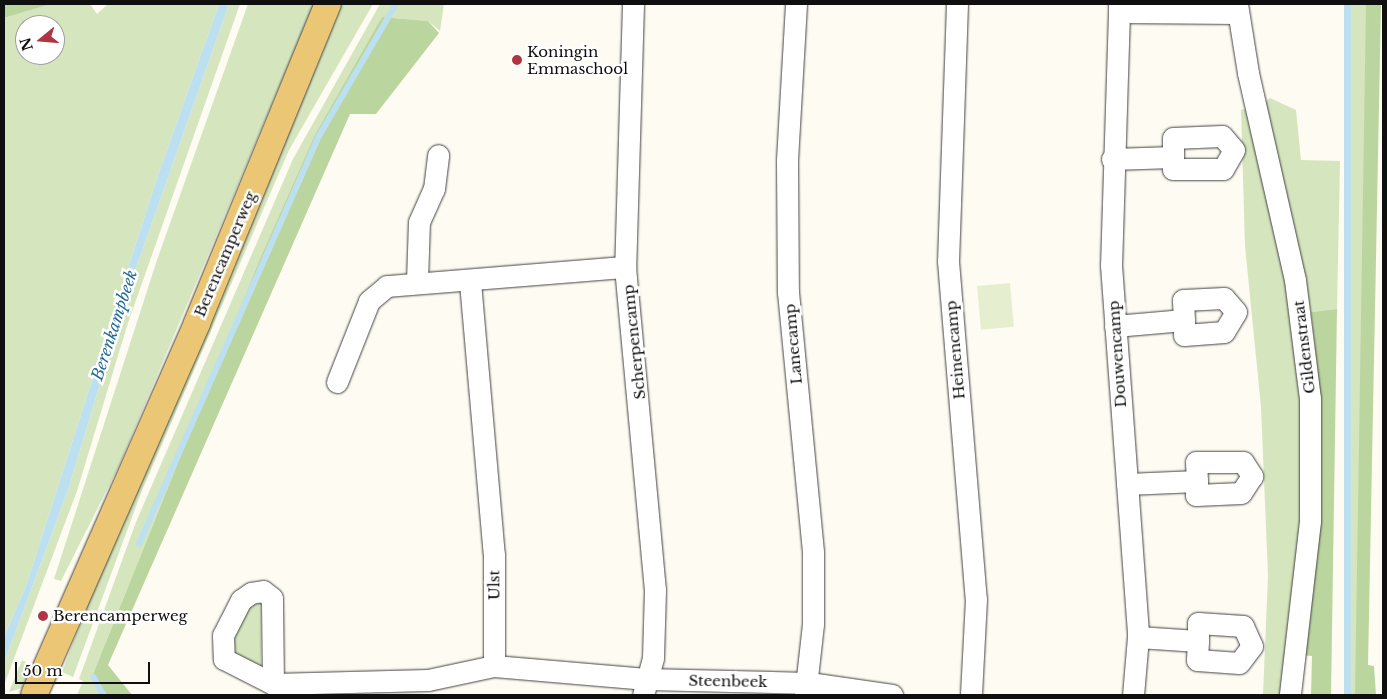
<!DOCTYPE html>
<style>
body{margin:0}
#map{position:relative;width:1387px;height:699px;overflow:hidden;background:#fefbf2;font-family:"Libre Baskerville",serif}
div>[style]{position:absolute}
.green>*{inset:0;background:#d5e5be;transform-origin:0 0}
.forest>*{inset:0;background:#bbd59f}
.pitch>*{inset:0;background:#e5eecf;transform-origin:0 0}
.water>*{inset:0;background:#bce0f0;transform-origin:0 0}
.stream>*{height:5.5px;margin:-2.75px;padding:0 2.75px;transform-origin:2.75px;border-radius:2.75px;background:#bce0f0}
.roads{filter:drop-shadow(0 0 1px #424242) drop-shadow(0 0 1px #424242)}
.minor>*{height:21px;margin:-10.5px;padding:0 10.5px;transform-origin:10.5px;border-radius:10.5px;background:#fff}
.major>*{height:26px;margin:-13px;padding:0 13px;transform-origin:13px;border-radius:13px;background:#ebc675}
.dots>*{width:14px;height:14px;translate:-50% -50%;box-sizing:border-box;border:2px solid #fff;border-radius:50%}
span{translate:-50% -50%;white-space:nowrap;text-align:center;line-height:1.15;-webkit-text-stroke:5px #fff;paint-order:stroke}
.poi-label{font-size:15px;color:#0f0f0f}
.left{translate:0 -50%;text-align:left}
.street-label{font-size:15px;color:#0f0f0f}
.water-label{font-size:16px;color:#246b95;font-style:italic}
.frame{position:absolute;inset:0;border:5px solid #0f0f0f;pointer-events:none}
.north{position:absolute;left:15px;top:15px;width:50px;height:50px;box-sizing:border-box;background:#fff;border:1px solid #9f9f9f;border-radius:50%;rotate:253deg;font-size:14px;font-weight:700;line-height:20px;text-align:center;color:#0f0f0f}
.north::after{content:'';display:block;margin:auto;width:18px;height:22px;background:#b23443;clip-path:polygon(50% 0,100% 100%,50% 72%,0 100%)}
.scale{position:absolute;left:15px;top:662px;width:135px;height:22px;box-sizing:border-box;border:2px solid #0f0f0f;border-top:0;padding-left:6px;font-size:15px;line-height:18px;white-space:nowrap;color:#0f0f0f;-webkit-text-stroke:4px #fff;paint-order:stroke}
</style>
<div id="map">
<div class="green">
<i style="clip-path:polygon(evenodd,51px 4px,90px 4px,97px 14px,108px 4px,219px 4px,157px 178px,26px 586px,4px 637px,4px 18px,51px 4px,25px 25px,55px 25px,55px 55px,25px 55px,25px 25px)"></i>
<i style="clip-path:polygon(229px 4px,240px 4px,127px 326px,77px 491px,4px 685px,4px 663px,68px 490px,128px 291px)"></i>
<i style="clip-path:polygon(248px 4px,314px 4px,118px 468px,61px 581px,54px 579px,157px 260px)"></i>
<i style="clip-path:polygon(340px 4px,373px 4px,289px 150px,141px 493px,73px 677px,62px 672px,95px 585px)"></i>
<i style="clip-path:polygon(380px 4px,444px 4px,440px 31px,428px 21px,382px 17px,257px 266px,93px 674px,107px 695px,77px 695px,83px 681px,79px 679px,136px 522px,293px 159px)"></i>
<i style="left:1351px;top:4px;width:15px;height:691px"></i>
<i style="clip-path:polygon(1270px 98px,1296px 110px,1301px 160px,1340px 161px,1337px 309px,1311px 312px,1264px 103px)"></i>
<i style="clip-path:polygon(1246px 109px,1287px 282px,1301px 391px,1301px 516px,1280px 695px,1263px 695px,1268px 575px,1261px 407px,1245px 246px,1241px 110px)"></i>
<i style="clip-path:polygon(251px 599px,261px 599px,261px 666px,233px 655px,230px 644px)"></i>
<i style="clip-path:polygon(22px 660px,32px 665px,28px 674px,22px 688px,9px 692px)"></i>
</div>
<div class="forest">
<i style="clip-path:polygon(4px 4px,51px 4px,4px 18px)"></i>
<i style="clip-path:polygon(1366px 4px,1381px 4px,1368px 665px,1374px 666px,1376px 695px,1355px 695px)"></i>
<i style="clip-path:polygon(382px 17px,428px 21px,439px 33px,376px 114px,350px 114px,108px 665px,132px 695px,107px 695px,93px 674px,257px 266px,315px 135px)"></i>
<i style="clip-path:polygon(1337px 309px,1331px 695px,1311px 695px,1312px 656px,1302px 655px,1318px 375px,1311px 312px)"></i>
</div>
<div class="pitch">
<i style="left:1010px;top:283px;width:44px;height:33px;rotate:85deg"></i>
</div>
<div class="water">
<i style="clip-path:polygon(219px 4px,229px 4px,128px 291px,68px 490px,4px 663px,4px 637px,26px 586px,157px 178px)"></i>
<i style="left:1344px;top:4px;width:7px;height:691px"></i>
</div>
<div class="stream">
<i style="left:139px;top:544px;width:446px;rotate:-66.2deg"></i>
<i style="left:319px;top:136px;width:153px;rotate:-59.7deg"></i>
<i style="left:94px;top:677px;width:20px;rotate:63deg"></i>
</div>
<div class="roads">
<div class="minor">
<i style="left:633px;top:4px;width:263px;rotate:91.7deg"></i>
<i style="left:625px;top:267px;width:324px;rotate:84.7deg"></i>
<i style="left:655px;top:590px;width:68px;rotate:91.7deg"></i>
<i style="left:653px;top:658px;width:38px;rotate:105deg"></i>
<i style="left:796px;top:4px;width:157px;rotate:93.3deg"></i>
<i style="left:787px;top:161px;width:131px;rotate:89.6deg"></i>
<i style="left:788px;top:292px;width:261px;rotate:84.5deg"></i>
<i style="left:813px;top:552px;width:72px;rotate:90deg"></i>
<i style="left:813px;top:624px;width:71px;rotate:96.4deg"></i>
<i style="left:957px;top:4px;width:257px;rotate:92deg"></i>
<i style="left:948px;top:261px;width:339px;rotate:85.3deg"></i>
<i style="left:976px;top:599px;width:96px;rotate:93deg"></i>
<i style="left:1119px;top:4px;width:8px;rotate:90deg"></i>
<i style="left:1119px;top:12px;width:119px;rotate:0.5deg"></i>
<i style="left:1237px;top:4px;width:70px;rotate:80.9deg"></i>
<i style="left:1248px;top:73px;width:212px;rotate:77.2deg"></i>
<i style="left:1295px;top:280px;width:119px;rotate:82.8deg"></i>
<i style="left:1310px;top:398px;width:123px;rotate:90deg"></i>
<i style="left:1310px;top:521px;width:175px;rotate:96.6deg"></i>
<i style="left:1119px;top:12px;width:253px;rotate:91.8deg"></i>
<i style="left:1111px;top:265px;width:373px;rotate:85.8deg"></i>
<i style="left:1138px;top:637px;width:58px;rotate:94.9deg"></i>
<i style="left:1112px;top:159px;width:61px;rotate:-1.9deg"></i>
<i style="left:1173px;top:157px;width:19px;rotate:-90deg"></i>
<i style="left:1173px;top:138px;width:49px;rotate:-2.3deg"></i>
<i style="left:1222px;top:136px;width:18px;rotate:49deg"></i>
<i style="left:1234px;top:150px;width:22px;rotate:120deg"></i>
<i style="left:1223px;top:169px;width:50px;rotate:180deg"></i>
<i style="left:1173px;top:169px;width:12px;rotate:-90deg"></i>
<i style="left:417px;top:281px;width:59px;rotate:-88.1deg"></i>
<i style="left:419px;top:222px;width:36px;rotate:-66deg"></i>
<i style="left:434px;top:189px;width:34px;rotate:-83deg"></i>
<i style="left:470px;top:282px;width:273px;rotate:85deg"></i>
<i style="left:494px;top:554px;width:112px;rotate:90deg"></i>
<i style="left:1115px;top:326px;width:69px;rotate:-5deg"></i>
<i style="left:1184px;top:320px;width:20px;rotate:-93deg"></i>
<i style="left:1183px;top:300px;width:41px;rotate:-2.8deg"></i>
<i style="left:1224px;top:298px;width:18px;rotate:49deg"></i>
<i style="left:1236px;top:312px;width:23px;rotate:121deg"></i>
<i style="left:1224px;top:332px;width:40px;rotate:175.7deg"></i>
<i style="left:1184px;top:335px;width:15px;rotate:-90deg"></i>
<i style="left:337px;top:382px;width:87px;rotate:-68.4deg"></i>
<i style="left:369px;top:301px;width:23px;rotate:-40deg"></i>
<i style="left:387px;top:286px;width:239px;rotate:-4.6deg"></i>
<i style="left:1127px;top:484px;width:70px;rotate:-2.5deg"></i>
<i style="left:1197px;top:481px;width:19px;rotate:-93deg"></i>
<i style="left:1196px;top:462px;width:47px"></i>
<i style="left:1243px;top:462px;width:17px;rotate:57deg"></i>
<i style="left:1252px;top:476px;width:20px;rotate:123deg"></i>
<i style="left:1241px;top:493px;width:45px;rotate:177.5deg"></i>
<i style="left:1196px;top:495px;width:14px;rotate:-86deg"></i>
<i style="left:1138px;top:637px;width:60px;rotate:3.8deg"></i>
<i style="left:1198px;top:641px;width:18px;rotate:-90deg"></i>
<i style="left:1198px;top:623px;width:45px;rotate:3.8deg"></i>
<i style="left:1243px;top:626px;width:22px;rotate:66deg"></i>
<i style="left:1252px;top:646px;width:21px;rotate:127deg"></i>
<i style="left:1239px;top:663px;width:42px;rotate:-175.9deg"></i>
<i style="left:1197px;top:660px;width:19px;rotate:-87deg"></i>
<i style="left:273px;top:684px;width:86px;rotate:-90.7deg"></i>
<i style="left:272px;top:598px;width:11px;rotate:-142deg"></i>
<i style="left:263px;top:591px;width:12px;rotate:171deg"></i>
<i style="left:251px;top:593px;width:12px;rotate:145deg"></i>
<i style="left:241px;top:600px;width:39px;rotate:117deg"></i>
<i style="left:223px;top:635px;width:24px;rotate:88deg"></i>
<i style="left:224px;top:659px;width:55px;rotate:27deg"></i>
<i style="left:273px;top:684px;width:155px;rotate:-1.5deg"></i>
<i style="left:428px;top:680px;width:67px;rotate:-12deg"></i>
<i style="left:494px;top:666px;width:153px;rotate:4.9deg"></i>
<i style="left:646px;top:679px;width:163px;rotate:1.4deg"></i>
<i style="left:809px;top:683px;width:84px;rotate:8.2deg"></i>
</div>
<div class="major">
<i style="left:34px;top:695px;width:406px;rotate:-66.3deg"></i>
<i style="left:197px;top:323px;width:345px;rotate:-67.7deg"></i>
</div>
</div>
<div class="dots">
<i style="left:517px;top:60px;background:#b23443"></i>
<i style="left:43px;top:616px;background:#b23443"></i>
</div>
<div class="poi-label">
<span class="left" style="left:527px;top:60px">Koningin<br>Emmaschool</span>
<span class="left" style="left:53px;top:616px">Berencamperweg</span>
</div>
<div class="street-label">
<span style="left:225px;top:254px;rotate:-67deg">Berencamperweg</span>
<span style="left:634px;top:342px;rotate:-96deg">Scherpencamp</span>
<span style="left:793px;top:344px;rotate:-95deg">Lanecamp</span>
<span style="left:1304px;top:347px;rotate:-97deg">Gildenstraat</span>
<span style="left:955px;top:350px;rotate:-95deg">Heinencamp</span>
<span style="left:1117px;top:354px;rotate:-94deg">Douwencamp</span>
<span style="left:494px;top:585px;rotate:-90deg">Ulst</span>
<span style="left:728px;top:681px;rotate:1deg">Steenbeek</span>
</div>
<div class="water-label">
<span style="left:114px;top:325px;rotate:-72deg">Berenkampbeek</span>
</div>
<div class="frame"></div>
<div class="north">N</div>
<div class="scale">50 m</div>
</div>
